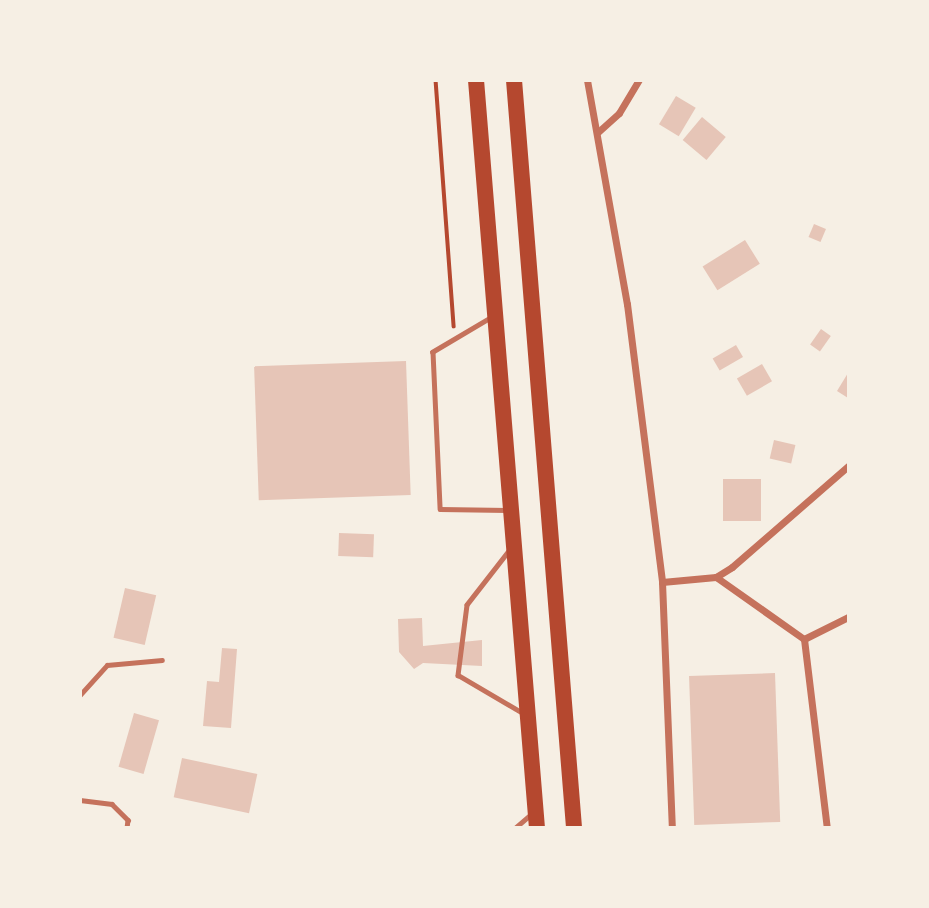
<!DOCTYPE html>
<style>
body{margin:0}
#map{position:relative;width:929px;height:908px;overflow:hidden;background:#f6efe4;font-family:"IBM Plex Sans",sans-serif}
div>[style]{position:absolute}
.building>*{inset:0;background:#e6c5b7;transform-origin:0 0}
.path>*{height:3.5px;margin:-1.75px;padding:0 1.75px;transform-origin:1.75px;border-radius:1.75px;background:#b5482f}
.service>*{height:4.5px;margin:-2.25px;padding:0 2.25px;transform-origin:2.25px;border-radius:2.25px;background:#c5725c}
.minor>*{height:7px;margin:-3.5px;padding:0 3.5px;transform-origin:3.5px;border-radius:3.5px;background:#c5725c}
.trunk>*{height:16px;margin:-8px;padding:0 8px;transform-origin:8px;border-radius:8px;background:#b5482f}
span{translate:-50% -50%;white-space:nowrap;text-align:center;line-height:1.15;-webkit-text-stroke:7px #f6efe4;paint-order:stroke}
.frame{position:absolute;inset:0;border:82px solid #f6efe4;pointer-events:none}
</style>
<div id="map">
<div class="building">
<i style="left:676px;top:96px;width:23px;height:33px;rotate:31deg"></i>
<i style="left:702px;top:117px;width:31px;height:30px;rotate:40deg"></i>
<i style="left:814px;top:224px;width:13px;height:14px;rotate:23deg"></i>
<i style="left:745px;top:240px;width:28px;height:50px;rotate:58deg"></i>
<i style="left:821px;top:329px;width:12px;height:19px;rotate:35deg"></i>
<i style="left:736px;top:345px;width:14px;height:27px;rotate:60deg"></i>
<i style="left:406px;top:361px;width:134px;height:152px;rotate:88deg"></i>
<i style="left:762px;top:364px;width:20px;height:29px;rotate:60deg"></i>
<i style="clip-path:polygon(848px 373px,848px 398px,837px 391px)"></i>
<i style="left:774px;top:440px;width:22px;height:19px;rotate:13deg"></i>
<i style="left:723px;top:479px;width:38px;height:42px"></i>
<i style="left:339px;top:533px;width:35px;height:23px;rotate:2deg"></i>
<i style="left:125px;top:588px;width:32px;height:51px;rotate:13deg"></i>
<i style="clip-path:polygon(422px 618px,423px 646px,482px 640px,482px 666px,423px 663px,414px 669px,399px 652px,398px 619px)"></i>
<i style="clip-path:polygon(222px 648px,237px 649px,231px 728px,203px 726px,207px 681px,219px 682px)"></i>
<i style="left:775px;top:673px;width:149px;height:86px;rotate:88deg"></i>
<i style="left:134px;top:713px;width:26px;height:56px;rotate:16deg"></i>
<i style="left:182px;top:758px;width:77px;height:40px;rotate:12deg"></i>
</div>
<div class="path">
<i style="left:436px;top:80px;width:247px;rotate:85.8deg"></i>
</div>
<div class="service">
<i style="left:492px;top:317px;width:69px;rotate:149.3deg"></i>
<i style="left:433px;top:352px;width:157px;rotate:87.4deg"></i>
<i style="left:440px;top:509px;width:67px;rotate:0.9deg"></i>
<i style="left:509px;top:551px;width:68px;rotate:127.9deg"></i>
<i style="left:467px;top:605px;width:71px;rotate:97.3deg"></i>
<i style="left:458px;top:675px;width:75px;rotate:30.3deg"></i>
<i style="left:80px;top:695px;width:40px;rotate:-48deg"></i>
<i style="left:107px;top:665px;width:55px;rotate:-5.2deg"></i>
<i style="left:80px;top:800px;width:32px;rotate:7deg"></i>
<i style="left:112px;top:804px;width:23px;rotate:45deg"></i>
<i style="left:128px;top:820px;width:8px;rotate:97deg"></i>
<i style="left:515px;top:828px;width:23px;rotate:-41deg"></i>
</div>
<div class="minor">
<i style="left:587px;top:80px;width:228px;rotate:79.9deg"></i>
<i style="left:627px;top:304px;width:280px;rotate:82.8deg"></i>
<i style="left:662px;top:582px;width:246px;rotate:87.7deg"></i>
<i style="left:598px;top:132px;width:28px;rotate:-42deg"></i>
<i style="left:619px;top:113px;width:39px;rotate:-59deg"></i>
<i style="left:716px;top:577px;width:108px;rotate:35.2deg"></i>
<i style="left:804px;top:639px;width:49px;rotate:-26.6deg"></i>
<i style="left:662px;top:582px;width:54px;rotate:-5.3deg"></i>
<i style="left:716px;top:577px;width:19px;rotate:-32deg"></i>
<i style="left:732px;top:567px;width:154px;rotate:-41deg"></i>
<i style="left:804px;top:639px;width:190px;rotate:83.1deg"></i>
</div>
<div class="trunk">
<i style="left:476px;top:80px;width:750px;rotate:85.34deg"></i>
<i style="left:514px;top:80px;width:750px;rotate:85.41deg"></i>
</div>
<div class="frame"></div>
</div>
